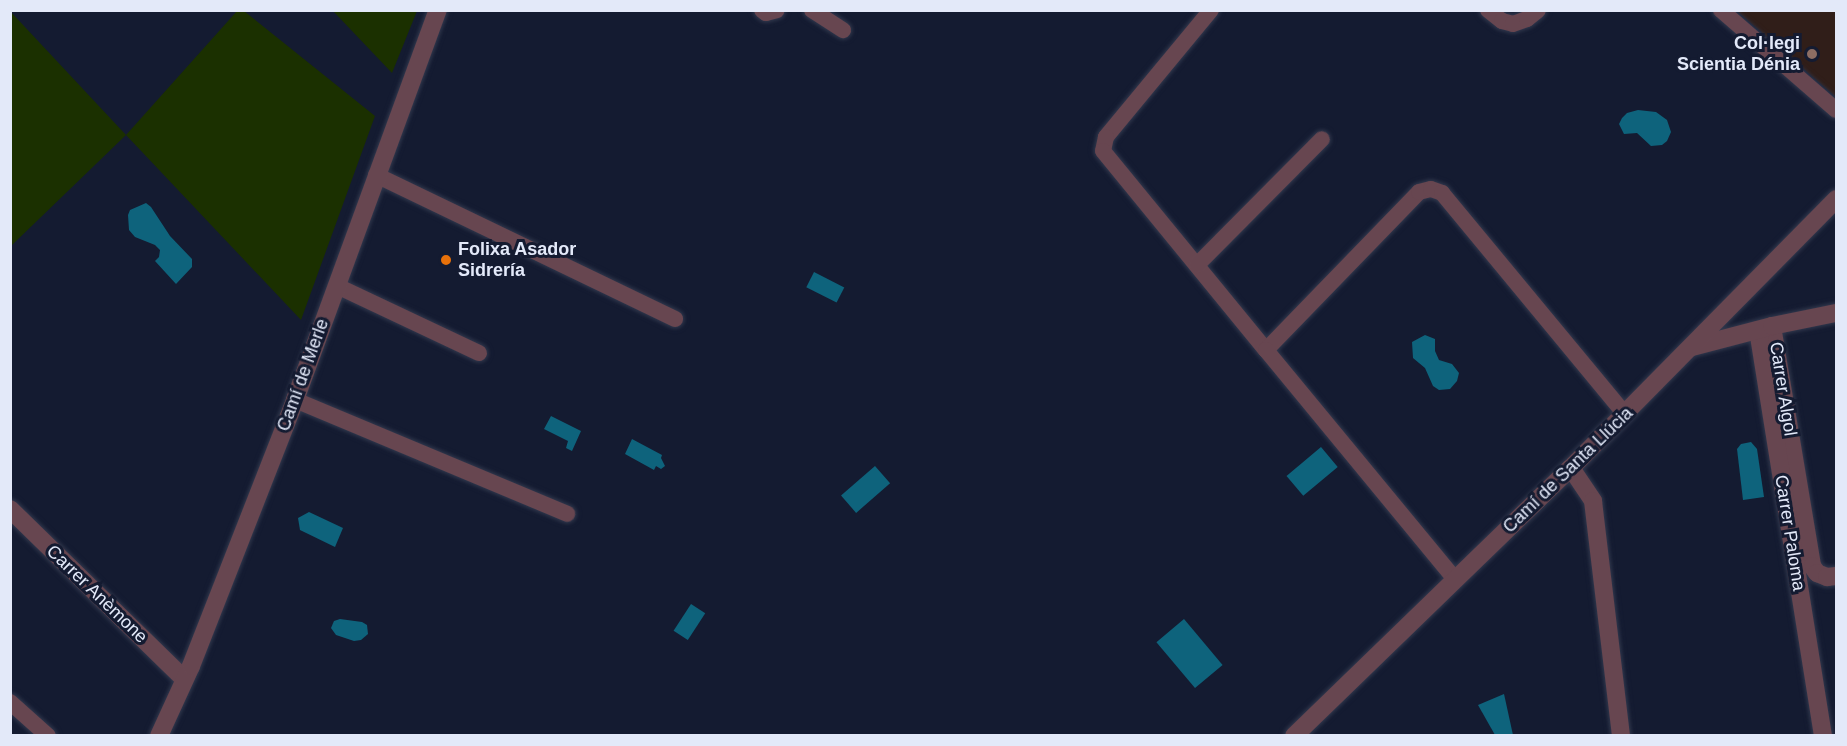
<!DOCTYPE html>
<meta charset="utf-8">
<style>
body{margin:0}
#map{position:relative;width:1847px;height:746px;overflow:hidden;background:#141b31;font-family:Arial,sans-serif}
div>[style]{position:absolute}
.education>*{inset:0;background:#301e19}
.green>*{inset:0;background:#1b3000}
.water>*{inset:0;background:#0e637c;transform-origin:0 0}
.roads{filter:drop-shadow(0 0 2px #31384d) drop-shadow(0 0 2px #31384d)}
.lane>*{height:16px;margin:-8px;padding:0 8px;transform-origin:8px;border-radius:8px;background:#674650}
.street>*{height:18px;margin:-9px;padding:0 9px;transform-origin:9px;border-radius:9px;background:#674650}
.dots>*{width:16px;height:16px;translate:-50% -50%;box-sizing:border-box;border:3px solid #141b31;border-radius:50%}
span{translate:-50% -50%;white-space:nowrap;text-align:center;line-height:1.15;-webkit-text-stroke:6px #141b31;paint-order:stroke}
.poi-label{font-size:18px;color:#e3e9f9;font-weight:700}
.right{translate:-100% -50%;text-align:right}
.left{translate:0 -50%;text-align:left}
.street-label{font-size:18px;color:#e3e9f9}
.frame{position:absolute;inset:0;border:12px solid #e3e9f9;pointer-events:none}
</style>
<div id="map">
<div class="education">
<i style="clip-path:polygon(1737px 11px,1836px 11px,1836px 97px)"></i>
</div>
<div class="green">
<i style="clip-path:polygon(10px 11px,126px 135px,237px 11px,244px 11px,375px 116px,301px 320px,126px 135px,11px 246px)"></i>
<i style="clip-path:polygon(333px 11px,417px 11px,392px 73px)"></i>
</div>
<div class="water">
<i style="clip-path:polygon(1638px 110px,1656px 112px,1667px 120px,1671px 132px,1667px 141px,1662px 145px,1651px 146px,1637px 133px,1624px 134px,1619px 124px,1622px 118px,1627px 113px)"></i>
<i style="clip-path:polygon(146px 203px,151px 207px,170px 236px,192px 259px,192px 267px,176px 284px,155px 261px,159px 257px,160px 250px,155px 245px,135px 237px,129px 230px,128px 215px,130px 210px)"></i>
<i style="left:814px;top:272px;width:34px;height:17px;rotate:27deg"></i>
<i style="clip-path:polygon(1425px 335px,1435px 339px,1435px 351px,1439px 360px,1452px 364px,1459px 373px,1457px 381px,1450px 389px,1439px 390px,1433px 386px,1425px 368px,1413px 358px,1412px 342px)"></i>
<i style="clip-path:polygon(551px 416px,581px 431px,572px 451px,566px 448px,568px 441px,544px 429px)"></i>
<i style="clip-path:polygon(632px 439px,662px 455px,661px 458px,665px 466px,661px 469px,656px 466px,654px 470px,625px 454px)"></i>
<i style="clip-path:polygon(1751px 442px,1757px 449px,1764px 497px,1743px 500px,1737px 449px,1741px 444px)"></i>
<i style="left:1321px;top:447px;width:26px;height:45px;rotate:50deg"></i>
<i style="left:875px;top:466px;width:23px;height:45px;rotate:49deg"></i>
<i style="clip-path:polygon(309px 512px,343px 528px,335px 547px,300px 530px,298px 518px)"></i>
<i style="left:691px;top:604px;width:17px;height:32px;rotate:33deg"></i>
<i style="clip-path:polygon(340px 619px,362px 622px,367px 625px,368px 634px,361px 640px,354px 641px,336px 635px,331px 628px,334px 621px)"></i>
<i style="left:1184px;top:619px;width:60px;height:36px;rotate:50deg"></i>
<i style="clip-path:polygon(1504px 694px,1513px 735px,1495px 735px,1478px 705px)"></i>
</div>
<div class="roads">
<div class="lane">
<i style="left:762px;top:10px;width:5px;rotate:37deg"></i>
<i style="left:766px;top:13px;width:11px;rotate:-15deg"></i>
<i style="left:812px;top:10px;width:37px;rotate:33deg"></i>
<i style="left:1211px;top:10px;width:165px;rotate:129.6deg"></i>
<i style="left:1106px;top:137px;width:14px;rotate:102deg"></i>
<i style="left:1103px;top:151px;width:257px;rotate:50.7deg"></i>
<i style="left:1266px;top:350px;width:220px;rotate:-45.9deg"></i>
<i style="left:1419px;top:192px;width:12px;rotate:-14deg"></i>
<i style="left:1431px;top:189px;width:12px;rotate:20deg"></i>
<i style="left:1442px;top:193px;width:287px;rotate:50.4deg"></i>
<i style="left:1488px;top:10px;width:18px;rotate:38deg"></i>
<i style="left:1502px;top:21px;width:11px;rotate:15deg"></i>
<i style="left:1513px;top:24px;width:15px;rotate:-20deg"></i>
<i style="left:1527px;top:19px;width:14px;rotate:-39deg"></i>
<i style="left:1721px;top:10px;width:152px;rotate:41deg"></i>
<i style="left:376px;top:175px;width:332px;rotate:25.7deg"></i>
<i style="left:1197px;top:265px;width:177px;rotate:-45.2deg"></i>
<i style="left:337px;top:286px;width:157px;rotate:25.3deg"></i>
<i style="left:1266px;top:350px;width:297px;rotate:50.5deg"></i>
<i style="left:295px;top:400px;width:295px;rotate:22.7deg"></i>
<i style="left:10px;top:702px;width:51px;rotate:41.8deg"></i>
</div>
<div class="street">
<i style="left:1772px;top:326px;width:243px;rotate:80.5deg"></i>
<i style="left:1812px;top:566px;width:9px;rotate:54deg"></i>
<i style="left:1817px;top:573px;width:11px;rotate:22deg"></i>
<i style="left:1827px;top:577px;width:9px;rotate:-6deg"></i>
<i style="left:1758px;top:330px;width:411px;rotate:80.9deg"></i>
<i style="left:1692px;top:347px;width:83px;rotate:-14.7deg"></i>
<i style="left:1772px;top:326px;width:65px;rotate:-11.5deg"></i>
<i style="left:1571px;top:468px;width:40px;rotate:56deg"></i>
<i style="left:1593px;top:501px;width:237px;rotate:83.2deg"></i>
<i style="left:10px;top:509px;width:243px;rotate:44.3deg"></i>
<i style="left:159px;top:736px;width:77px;rotate:-65.4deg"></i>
<i style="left:191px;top:666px;width:286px;rotate:-68.6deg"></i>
<i style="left:295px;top:400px;width:415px;rotate:-69.9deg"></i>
<i style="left:1294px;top:736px;width:385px;rotate:-44.1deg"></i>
<i style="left:1571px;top:468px;width:378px;rotate:-45.4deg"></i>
</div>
</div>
<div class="dots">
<i style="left:1812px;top:54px;background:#8d6e63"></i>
<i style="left:446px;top:260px;background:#e8710a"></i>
</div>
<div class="poi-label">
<span class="right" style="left:1800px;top:54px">Col·legi<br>Scientia Dénia</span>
<span class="left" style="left:458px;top:260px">Folixa Asador<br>Sidrería</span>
</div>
<div class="street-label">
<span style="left:303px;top:375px;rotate:-70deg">Camí de Merle</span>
<span style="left:1783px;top:389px;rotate:81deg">Carrer Algol</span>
<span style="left:1568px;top:470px;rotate:-44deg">Camí de Santa Llúcia</span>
<span style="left:1790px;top:533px;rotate:81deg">Carrer Paloma</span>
<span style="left:97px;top:594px;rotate:44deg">Carrer Anèmone</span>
</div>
<div class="frame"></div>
</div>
